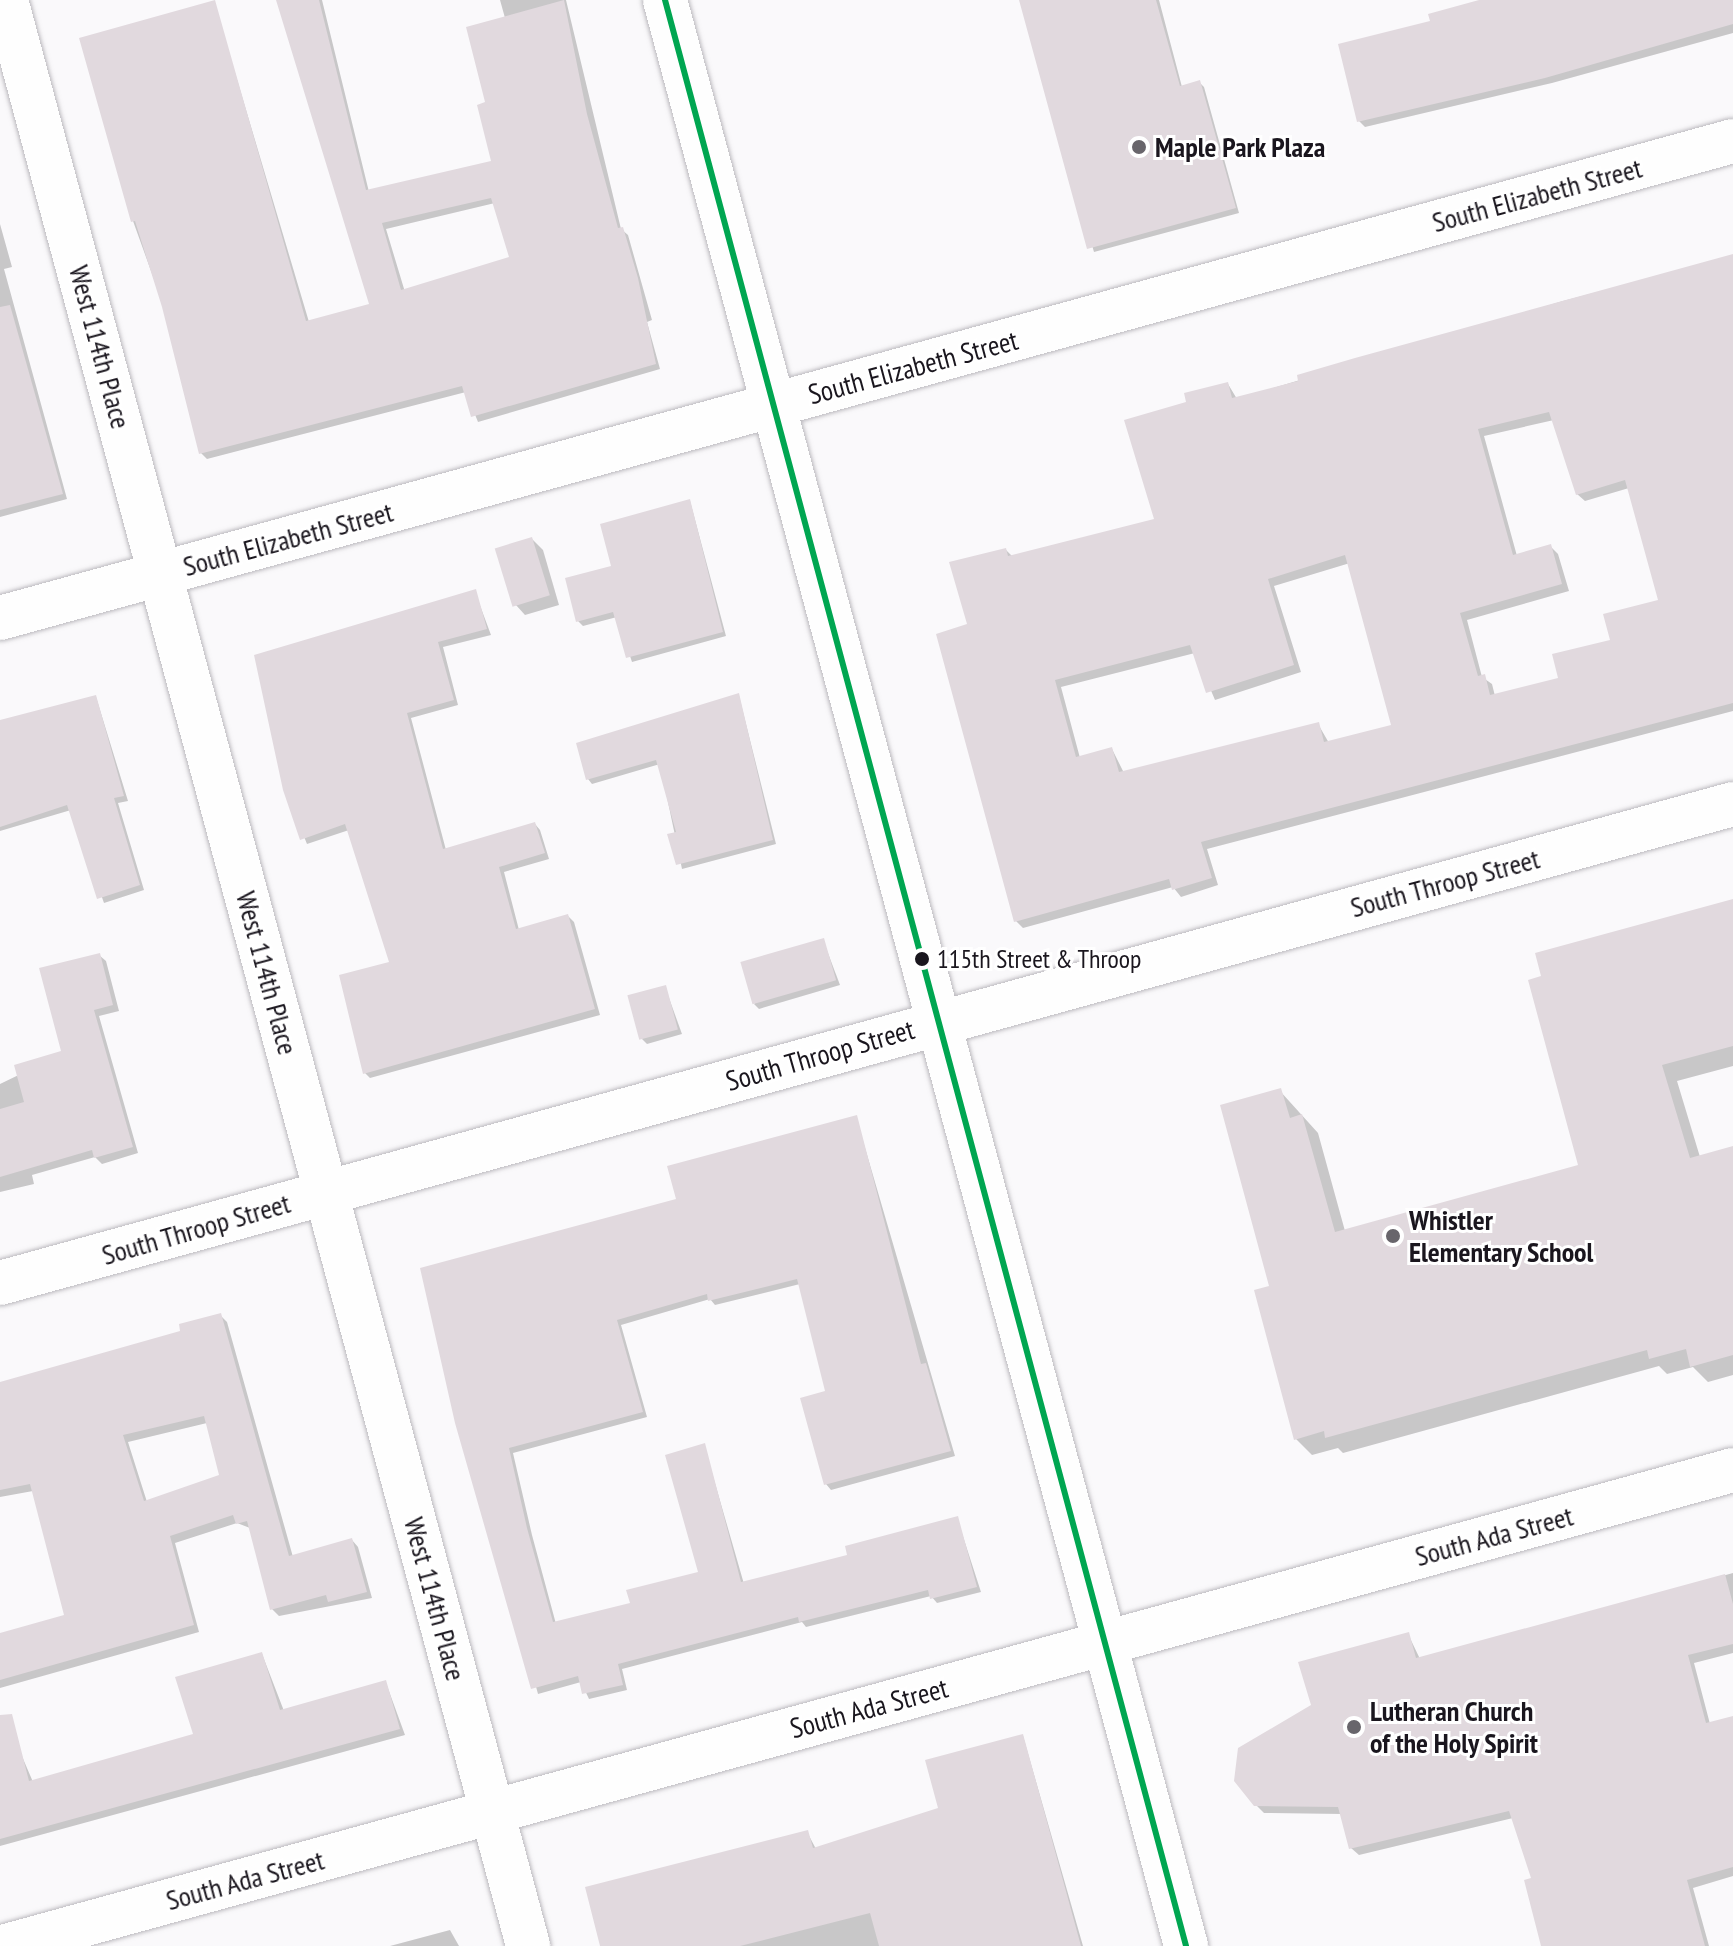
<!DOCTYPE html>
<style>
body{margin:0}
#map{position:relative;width:1733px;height:1946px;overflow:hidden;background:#faf9fb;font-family:"PT Sans Narrow",sans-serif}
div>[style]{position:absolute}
.shadow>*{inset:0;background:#0003}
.building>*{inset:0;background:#e1d9de;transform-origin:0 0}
.roads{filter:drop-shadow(0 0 2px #bcbabf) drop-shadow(0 0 2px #bcbabf)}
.minor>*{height:44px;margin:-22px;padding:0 22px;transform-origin:22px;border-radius:22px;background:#fefefe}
.tertiary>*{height:44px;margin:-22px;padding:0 22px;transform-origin:22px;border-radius:22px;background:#fefefe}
.bus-1>*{height:6px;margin:-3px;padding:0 3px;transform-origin:3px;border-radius:3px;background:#00a651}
.dots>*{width:22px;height:22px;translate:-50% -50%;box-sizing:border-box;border:4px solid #fff;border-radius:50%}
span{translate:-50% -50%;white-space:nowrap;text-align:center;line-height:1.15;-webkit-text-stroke:6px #fff;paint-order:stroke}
.bus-label{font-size:26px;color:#1a161e}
.left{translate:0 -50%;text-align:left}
.poi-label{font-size:28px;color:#1a161e;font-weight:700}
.street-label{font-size:28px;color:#1a161e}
</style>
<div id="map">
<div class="shadow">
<i style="clip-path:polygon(evenodd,278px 0,322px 0,369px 192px,493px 162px,487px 104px,505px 18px,500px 0,566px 0,621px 229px,628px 235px,652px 320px,647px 322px,660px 369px,478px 422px,466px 392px,207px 459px,201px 453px,164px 307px,133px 221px,214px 2px,309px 322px,371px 306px,278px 0,495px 203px,511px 258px,405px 292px,386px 229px,495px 203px)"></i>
<i style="clip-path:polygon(1021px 0,1159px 0,1182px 87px,1199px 82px,1204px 87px,1239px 213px,1094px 252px)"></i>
<i style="clip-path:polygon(1518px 0,1733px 0,1733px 33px,1552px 83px,1365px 127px,1359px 121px)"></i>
<i style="clip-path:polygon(0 224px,12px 267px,4px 269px,67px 499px,0 517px)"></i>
<i style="clip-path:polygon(evenodd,1733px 257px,1733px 711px,1207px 849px,1218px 885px,1181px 897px,1173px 887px,1023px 928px,1016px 921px,969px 626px,1006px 550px,1013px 557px,1156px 520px,1188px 404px,1228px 384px,1237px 399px,1563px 301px,1733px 257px,1554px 420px,1577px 494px,1585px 501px,1629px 488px,1661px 602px,1560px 680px,1495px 696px,1492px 684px,1482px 677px,1467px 620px,1569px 591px,1558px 554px,1550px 546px,1517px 556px,1484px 436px,1554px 420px,1733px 257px,1350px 563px,1393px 726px,1329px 743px,1318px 724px,1124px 773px,1112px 749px,1080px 758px,1061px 687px,1195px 653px,1215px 700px,1301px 672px,1274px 586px,1350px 563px)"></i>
<i style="clip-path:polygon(690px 501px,726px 636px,632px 662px,617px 617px,583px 626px,578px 621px,614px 567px)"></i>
<i style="clip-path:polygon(532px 539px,543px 550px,559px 605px,525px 615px,515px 604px)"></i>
<i style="clip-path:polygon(475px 592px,491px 635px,443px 647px,458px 705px,411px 718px,446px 850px,535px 824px,540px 830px,549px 859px,504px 872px,519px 930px,568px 916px,574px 922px,600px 1015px,370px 1078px,365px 1073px,392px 963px,349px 830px,307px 844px,285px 790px)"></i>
<i style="clip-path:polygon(739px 696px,776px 844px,682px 869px,660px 764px,592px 784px,588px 779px)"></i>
<i style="clip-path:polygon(96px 697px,128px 801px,118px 803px,144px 890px,104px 903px,71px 810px,0 831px,0 723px)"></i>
<i style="clip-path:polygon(1733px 901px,1733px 1066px,1677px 1081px,1700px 1157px,1733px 1148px,1733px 1375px,1708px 1382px,1693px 1367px,1667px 1374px,1659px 1366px,1343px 1453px,1338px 1448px,1312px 1455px,1296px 1439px,1272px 1287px,1280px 1091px,1318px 1133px,1345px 1231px,1581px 1166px)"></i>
<i style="clip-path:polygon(823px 940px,840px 985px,759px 1009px,754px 1004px)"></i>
<i style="clip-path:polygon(99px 955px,106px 961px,119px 1011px,99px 1016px,138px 1153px,102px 1164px,95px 1157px,32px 1175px,34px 1184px,0 1192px,0 1084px,64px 1053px)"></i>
<i style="clip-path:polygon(665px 987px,682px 1034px,647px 1044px,642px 1039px)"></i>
<i style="clip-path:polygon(856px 1117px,955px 1456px,831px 1490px,826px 1484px,828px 1392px,800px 1284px,715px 1305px,710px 1299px,621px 1325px,647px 1417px,513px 1453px,532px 1535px,556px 1624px,632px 1605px,701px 1574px,704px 1445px,744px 1584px,850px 1556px,957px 1518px,981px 1592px,937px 1603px,931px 1596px,806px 1627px,802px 1622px,622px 1669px,627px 1690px,589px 1699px,581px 1682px,538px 1694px,422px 1269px,678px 1200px)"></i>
<i style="clip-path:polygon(evenodd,220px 1315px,227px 1322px,293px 1557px,352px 1540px,358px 1547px,372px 1598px,279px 1616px,272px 1609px,250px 1528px,237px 1523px,175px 1543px,199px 1632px,0 1688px,0 1635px,67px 1617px,33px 1491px,0 1497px,0 1386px,183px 1332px,220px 1315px,207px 1423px,222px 1476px,147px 1502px,128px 1442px,207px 1423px)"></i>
<i style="clip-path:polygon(1733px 1573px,1733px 1653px,1694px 1663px,1710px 1724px,1733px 1718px,1733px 1876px,1693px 1888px,1709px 1946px,1599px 1946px,1533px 1880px,1513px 1818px,1359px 1855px,1351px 1848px,1342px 1814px,1264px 1813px,1256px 1805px,1314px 1706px,1408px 1634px,1420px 1659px)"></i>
<i style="clip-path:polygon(262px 1654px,284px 1711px,386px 1683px,405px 1735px,0 1846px,0 1761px,21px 1754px,33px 1782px,195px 1735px)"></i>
<i style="clip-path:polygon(1023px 1736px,1083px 1946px,603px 1946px,807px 1832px,816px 1849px,940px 1810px)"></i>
<i style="clip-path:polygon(450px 1930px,459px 1946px,390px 1946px)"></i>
</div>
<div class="building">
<i style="clip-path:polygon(evenodd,215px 0,306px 321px,369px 304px,276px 0,319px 0,366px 190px,491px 161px,477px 105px,485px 102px,466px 27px,564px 0,587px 114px,618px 228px,623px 227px,638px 278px,656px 364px,471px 417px,462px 386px,199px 454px,162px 307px,135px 221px,131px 222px,79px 38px,215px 0,491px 198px,509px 257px,401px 290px,382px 223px,491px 198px)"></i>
<i style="clip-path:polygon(1019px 0,1156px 0,1180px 86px,1200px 80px,1236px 208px,1087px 249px)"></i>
<i style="clip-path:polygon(1479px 0,1733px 0,1733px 24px,1545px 78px,1357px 122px,1338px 44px,1430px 21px,1428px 14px)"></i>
<i style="clip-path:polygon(evenodd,1733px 254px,1733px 703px,1201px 842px,1212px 878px,1172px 890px,1169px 879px,1014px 922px,936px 634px,967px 624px,949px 562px,1006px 548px,1008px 556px,1154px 519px,1124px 420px,1186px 402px,1184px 393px,1228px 382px,1232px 398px,1298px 381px,1297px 375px,1355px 358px,1733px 254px,1549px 412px,1576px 495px,1625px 480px,1658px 600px,1603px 614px,1610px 640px,1552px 654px,1558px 678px,1490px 695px,1485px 674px,1478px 676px,1460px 613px,1562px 584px,1551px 544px,1513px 555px,1478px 429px,1549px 412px,1733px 254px,1345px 555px,1391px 725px,1324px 742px,1319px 722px,1119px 772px,1112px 747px,1076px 757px,1055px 680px,1190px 645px,1206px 693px,1294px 665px,1268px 579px,1345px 555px)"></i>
<i style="clip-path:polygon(10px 305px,63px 494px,0 510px,0 307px)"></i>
<i style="clip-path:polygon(690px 499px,723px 632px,626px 658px,613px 612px,576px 622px,565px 578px,611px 566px,600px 524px)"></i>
<i style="left:532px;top:537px;width:61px;height:39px;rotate:73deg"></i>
<i style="clip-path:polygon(476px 589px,487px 629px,438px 642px,454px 700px,407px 713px,443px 849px,535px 822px,545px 853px,499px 867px,516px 929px,568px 914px,595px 1009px,363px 1074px,339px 975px,389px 962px,345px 824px,300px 840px,283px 790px,254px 655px)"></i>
<i style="clip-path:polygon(739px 693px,773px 840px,676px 865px,667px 834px,676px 832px,656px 760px,586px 780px,576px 743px)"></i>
<i style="clip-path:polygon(96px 695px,124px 796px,114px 798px,140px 885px,97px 899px,67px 805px,0 827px,0 720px)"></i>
<i style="clip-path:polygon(1733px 899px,1733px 1046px,1662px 1065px,1690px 1158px,1733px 1146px,1733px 1355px,1690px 1367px,1686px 1349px,1649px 1359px,1647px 1350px,1325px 1438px,1324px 1431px,1294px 1440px,1254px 1290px,1269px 1286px,1220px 1105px,1281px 1088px,1290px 1118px,1302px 1114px,1335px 1232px,1578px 1165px,1528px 980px,1541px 976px,1535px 953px)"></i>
<i style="left:824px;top:938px;width:44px;height:87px;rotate:74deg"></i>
<i style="clip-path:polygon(100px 953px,113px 1005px,94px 1010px,133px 1147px,94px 1158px,92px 1150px,0 1177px,0 1109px,24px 1102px,14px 1065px,61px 1051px,39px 968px)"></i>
<i style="left:666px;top:985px;width:46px;height:40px;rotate:75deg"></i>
<i style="clip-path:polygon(857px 1115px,921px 1364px,926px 1363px,951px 1451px,824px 1485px,800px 1398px,825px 1391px,797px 1279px,708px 1301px,707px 1294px,617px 1320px,643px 1412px,509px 1448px,527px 1528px,553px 1622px,630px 1603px,626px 1590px,698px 1572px,665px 1455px,705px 1443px,741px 1582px,847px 1555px,845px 1546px,958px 1516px,977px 1587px,930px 1599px,928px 1590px,799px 1622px,798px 1617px,618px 1664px,623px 1685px,582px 1694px,578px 1676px,531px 1689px,455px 1423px,420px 1268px,676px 1199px,667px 1166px)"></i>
<i style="clip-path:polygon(evenodd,221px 1313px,289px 1556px,352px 1538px,367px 1592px,328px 1602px,326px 1595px,270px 1610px,247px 1521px,236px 1524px,233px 1515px,170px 1536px,194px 1625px,0 1680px,0 1633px,64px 1615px,30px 1484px,0 1490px,0 1382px,180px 1331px,179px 1324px,221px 1313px,204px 1416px,219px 1475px,144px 1501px,123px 1435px,204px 1416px)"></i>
<i style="clip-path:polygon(1725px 1574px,1733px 1604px,1733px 1644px,1688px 1655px,1706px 1723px,1733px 1716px,1733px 1867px,1687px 1880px,1705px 1946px,1541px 1946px,1524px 1880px,1531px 1878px,1509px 1811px,1349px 1849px,1338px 1807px,1254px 1806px,1234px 1781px,1238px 1748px,1311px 1705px,1298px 1662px,1409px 1632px,1416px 1658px)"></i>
<i style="clip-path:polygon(262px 1652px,280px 1710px,386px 1680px,400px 1729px,0 1839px,0 1715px,12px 1714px,29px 1781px,193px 1734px,175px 1677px)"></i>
<i style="clip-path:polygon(1023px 1734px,1081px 1946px,879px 1946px,870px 1913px,740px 1946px,600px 1946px,585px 1887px,808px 1830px,813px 1848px,938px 1808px,925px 1760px)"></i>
</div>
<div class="roads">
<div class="minor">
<i style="left:6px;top:0;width:2015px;rotate:74.98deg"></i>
<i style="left:0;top:618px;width:1797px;rotate:-15.39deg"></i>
<i style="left:0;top:1283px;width:1798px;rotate:-15.45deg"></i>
<i style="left:6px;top:1946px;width:1791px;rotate:-15.41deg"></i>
</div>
<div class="tertiary">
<i style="left:665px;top:0;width:2015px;rotate:75.01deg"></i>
</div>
</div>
<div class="bus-1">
<i style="left:665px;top:0;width:2015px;rotate:75.01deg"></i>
</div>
<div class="dots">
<i style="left:1139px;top:147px;background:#68656b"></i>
<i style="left:922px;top:959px;background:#1a161e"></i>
<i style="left:1393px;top:1236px;background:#68656b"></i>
<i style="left:1354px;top:1727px;background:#68656b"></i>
</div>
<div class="bus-label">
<span class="left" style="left:937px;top:959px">115th Street &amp; Throop</span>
</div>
<div class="poi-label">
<span class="left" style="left:1155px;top:147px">Maple Park Plaza</span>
<span class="left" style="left:1409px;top:1236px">Whistler<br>Elementary School</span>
<span class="left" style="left:1370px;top:1727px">Lutheran Church<br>of the Holy Spirit</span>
</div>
<div class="street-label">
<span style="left:1537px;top:195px;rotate:-15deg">South Elizabeth Street</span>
<span style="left:100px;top:347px;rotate:75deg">West 114th Place</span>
<span style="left:913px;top:367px;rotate:-15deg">South Elizabeth Street</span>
<span style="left:288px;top:539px;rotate:-15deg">South Elizabeth Street</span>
<span style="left:1445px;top:883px;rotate:-15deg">South Throop Street</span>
<span style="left:267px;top:973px;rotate:75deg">West 114th Place</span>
<span style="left:820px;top:1055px;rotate:-16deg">South Throop Street</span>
<span style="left:196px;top:1229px;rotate:-16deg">South Throop Street</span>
<span style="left:1494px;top:1536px;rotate:-15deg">South Ada Street</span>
<span style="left:435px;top:1599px;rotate:75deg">West 114th Place</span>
<span style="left:869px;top:1708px;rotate:-15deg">South Ada Street</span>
<span style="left:245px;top:1880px;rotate:-15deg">South Ada Street</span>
</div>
</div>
